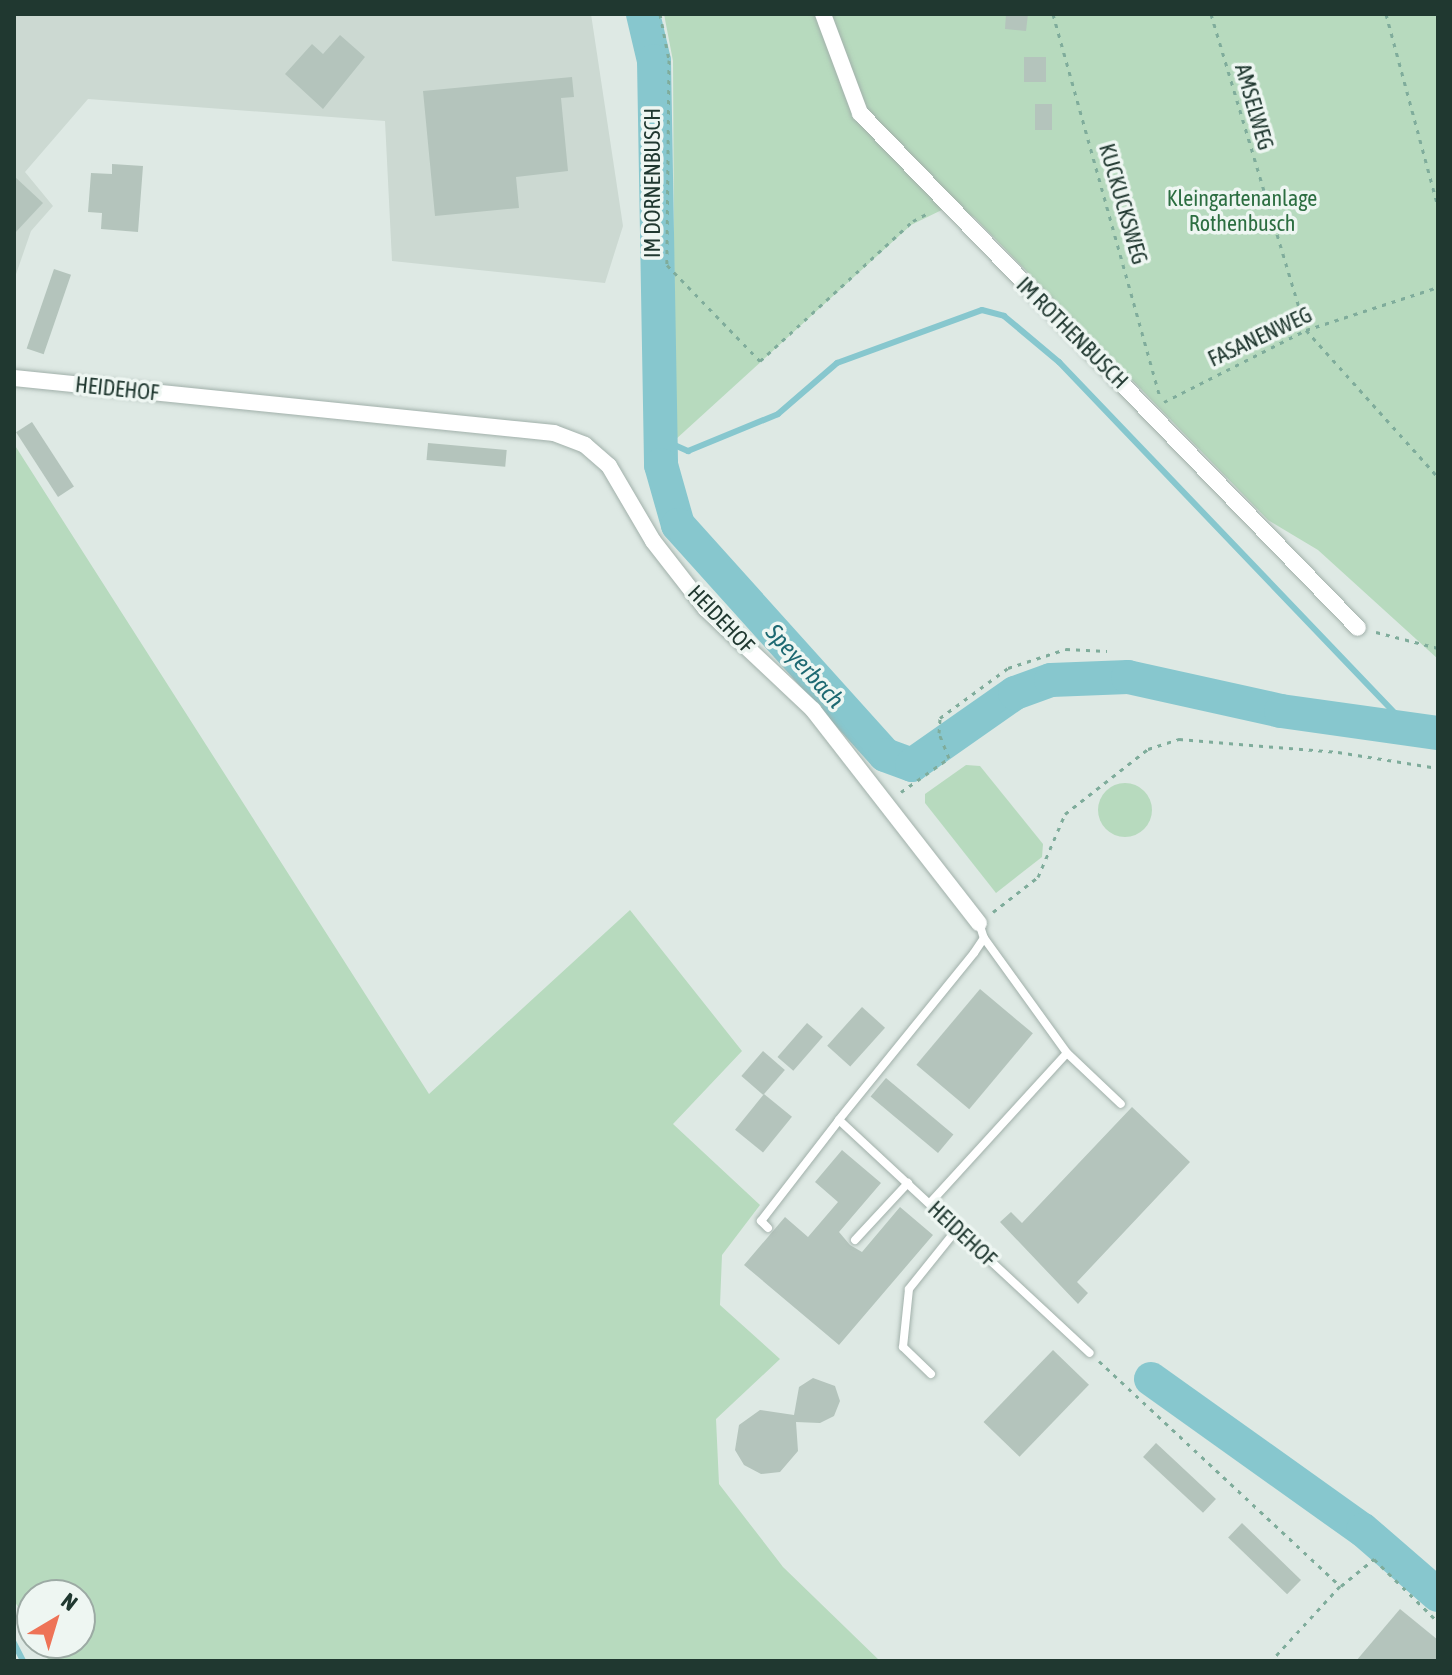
<!DOCTYPE html>
<style>
body{margin:0}
#map{position:relative;width:1452px;height:1675px;overflow:hidden;background:#dee9e4;font-family:"Asap Condensed",sans-serif}
div>[style]{position:absolute}
.built>*{inset:0;background:#ccd9d2}
.green>*{inset:0;background:#b7dabe}
.round{border-radius:50%}
.stream>*{height:6px;margin:-3px;padding:0 3px;transform-origin:3px;border-radius:3px;background:#87c7ce}
.river>*{height:34px;margin:-17px;padding:0 17px;transform-origin:17px;border-radius:17px;background:#87c7ce}
.building>*{inset:0;background:#b4c4bc;transform-origin:0 0}
.path>*{height:3px;margin-top:-1.5px;transform-origin:0;background:repeating-linear-gradient(90deg,#7fac9b 0 4px,transparent 0 10px)}
.roads{filter:drop-shadow(0 0 2px #a1b0aa) drop-shadow(0 0 2px #a1b0aa)}
.service>*{height:8px;margin:-4px;padding:0 4px;transform-origin:4px;border-radius:4px;background:#fff}
.minor>*{height:16px;margin:-8px;padding:0 8px;transform-origin:8px;border-radius:8px;background:#fff}
span{translate:-50% -50%;white-space:nowrap;text-align:center;line-height:1.15;-webkit-text-stroke:7px #eef6f2;paint-order:stroke}
.street-label{font-size:22px;color:#203830}
.park-label{font-size:22px;color:#2c6e41}
.water-label{font-size:24px;color:#1d6972;font-style:italic}
.frame{position:absolute;inset:0;border:16px solid #203830;pointer-events:none}
.north{position:absolute;left:16px;top:1579px;width:80px;height:80px;box-sizing:border-box;background:#eef6f2;border:2px solid #9caaa4;border-radius:50%;rotate:38deg;font-size:22px;font-weight:700;line-height:32px;text-align:center;color:#203830}
.north::after{content:'';display:block;margin:auto;width:28px;height:36px;background:#ee7357;clip-path:polygon(50% 0,100% 100%,50% 72%,0 100%)}
</style>
<div id="map">
<div class="built">
<i style="clip-path:polygon(14px 14px,591px 14px,623px 226px,605px 283px,392px 261px,385px 121px,88px 99px,25px 172px,53px 206px,31px 231px,14px 280px)"></i>
</div>
<div class="green">
<i style="clip-path:polygon(664px 14px,1438px 14px,1438px 659px,1318px 550px,1268px 520px,975px 218px,954px 204px,911px 225px,675px 440px,673px 61px)"></i>
<i style="clip-path:polygon(14px 444px,429px 1094px,630px 910px,742px 1051px,673px 1124px,760px 1205px,722px 1255px,720px 1305px,780px 1359px,716px 1419px,719px 1484px,783px 1567px,880px 1661px,49px 1661px,38px 1643px,80px 1643px,80px 1595px,32px 1595px,32px 1632px,14px 1600px)"></i>
<i style="clip-path:polygon(966px 765px,980px 766px,1043px 844px,1042px 857px,996px 893px,925px 803px,925px 794px)"></i>
<i class="round" style="left:1098px;top:783px;width:54px;height:54px"></i>
</div>
<div class="stream">
<i style="left:661px;top:439px;width:30px;rotate:24deg"></i>
<i style="left:688px;top:451px;width:97px;rotate:-22.3deg"></i>
<i style="left:778px;top:414px;width:78px;rotate:-40.8deg"></i>
<i style="left:837px;top:363px;width:154px;rotate:-20.1deg"></i>
<i style="left:982px;top:310px;width:23px;rotate:15deg"></i>
<i style="left:1004px;top:316px;width:72px;rotate:39.9deg"></i>
<i style="left:1059px;top:362px;width:511px;rotate:46.27deg"></i>
<i style="left:14px;top:1643px;width:20px;rotate:63deg"></i>
</div>
<div class="river">
<i style="left:643px;top:14px;width:48px;rotate:76.8deg"></i>
<i style="left:654px;top:61px;width:404px;rotate:89deg"></i>
<i style="left:661px;top:465px;width:62px;rotate:74.2deg"></i>
<i style="left:678px;top:525px;width:309px;rotate:48deg"></i>
<i style="left:885px;top:755px;width:29px;rotate:20deg"></i>
<i style="left:912px;top:765px;width:126px;rotate:-35deg"></i>
<i style="left:1015px;top:693px;width:38px;rotate:-20deg"></i>
<i style="left:1051px;top:680px;width:77px;rotate:-2.2deg"></i>
<i style="left:1128px;top:677px;width:157px;rotate:12.5deg"></i>
<i style="left:1281px;top:711px;width:159px;rotate:8deg"></i>
<i style="left:1151px;top:1379px;width:260px;rotate:35.5deg"></i>
<i style="left:1363px;top:1530px;width:99px;rotate:40.9deg"></i>
</div>
<div class="building">
<i style="clip-path:polygon(1006px 14px,1028px 14px,1026px 31px,1005px 29px)"></i>
<i style="clip-path:polygon(340px 35px,365px 57px,323px 109px,285px 74px,312px 44px,323px 54px)"></i>
<i style="left:1024px;top:57px;width:22px;height:25px"></i>
<i style="clip-path:polygon(572px 77px,574px 97px,561px 98px,568px 171px,516px 177px,519px 208px,435px 216px,423px 91px)"></i>
<i style="left:1035px;top:104px;width:17px;height:26px"></i>
<i style="clip-path:polygon(112px 164px,143px 166px,138px 232px,101px 229px,102px 213px,88px 212px,91px 173px,112px 174px)"></i>
<i style="clip-path:polygon(14px 176px,43px 203px,14px 234px)"></i>
<i style="left:54px;top:269px;width:18px;height:84px;rotate:19deg"></i>
<i style="left:32px;top:422px;width:77px;height:19px;rotate:57deg"></i>
<i style="left:428px;top:443px;width:79px;height:17px;rotate:5deg"></i>
<i style="left:980px;top:989px;width:69px;height:99px;rotate:40deg"></i>
<i style="left:862px;top:1007px;width:31px;height:52px;rotate:42deg"></i>
<i style="left:807px;top:1023px;width:21px;height:45px;rotate:41deg"></i>
<i style="left:763px;top:1051px;width:29px;height:33px;rotate:41deg"></i>
<i style="left:886px;top:1078px;width:88px;height:24px;rotate:40deg"></i>
<i style="left:764px;top:1094px;width:36px;height:46px;rotate:39deg"></i>
<i style="clip-path:polygon(1132px 1107px,1190px 1162px,1077px 1282px,1088px 1293px,1078px 1304px,1000px 1222px,1011px 1212px,1022px 1223px)"></i>
<i style="clip-path:polygon(842px 1150px,881px 1183px,839px 1232px,850px 1245px,862px 1252px,900px 1207px,933px 1235px,839px 1345px,744px 1265px,785px 1217px,808px 1237px,838px 1202px,815px 1182px)"></i>
<i style="left:1053px;top:1350px;width:50px;height:100px;rotate:44deg"></i>
<i style="clip-path:polygon(813px 1378px,835px 1386px,840px 1401px,834px 1416px,820px 1423px,796px 1422px,798px 1451px,780px 1472px,761px 1474px,744px 1465px,735px 1450px,739px 1425px,760px 1410px,794px 1415px,799px 1387px)"></i>
<i style="left:1156px;top:1443px;width:82px;height:19px;rotate:43deg"></i>
<i style="left:1242px;top:1523px;width:82px;height:20px;rotate:44deg"></i>
<i style="clip-path:polygon(1400px 1609px,1438px 1640px,1438px 1661px,1356px 1661px)"></i>
</div>
<div class="path">
<i style="left:660px;top:14px;width:47px;rotate:78.9deg"></i>
<i style="left:669px;top:60px;width:205px;rotate:90.6deg"></i>
<i style="left:667px;top:265px;width:134px;rotate:45.9deg"></i>
<i style="left:760px;top:361px;width:207px;rotate:-42.5deg"></i>
<i style="left:913px;top:221px;width:19px;rotate:-28deg"></i>
<i style="left:1053px;top:14px;width:397px;rotate:74.4deg"></i>
<i style="left:1211px;top:14px;width:330px;rotate:73.3deg"></i>
<i style="left:1306px;top:330px;width:198px;rotate:48.1deg"></i>
<i style="left:1386px;top:14px;width:200px;rotate:74.9deg"></i>
<i style="left:1164px;top:402px;width:159px;rotate:-26.9deg"></i>
<i style="left:1306px;top:330px;width:139px;rotate:-18deg"></i>
<i style="left:1376px;top:632px;width:64px;rotate:14.5deg"></i>
<i style="left:901px;top:792px;width:59px;rotate:-35.3deg"></i>
<i style="left:949px;top:758px;width:27px;rotate:-112deg"></i>
<i style="left:939px;top:733px;width:15px;rotate:-86deg"></i>
<i style="left:940px;top:718px;width:84px;rotate:-36.3deg"></i>
<i style="left:1008px;top:668px;width:61px;rotate:-18.1deg"></i>
<i style="left:1066px;top:649px;width:41px;rotate:2.8deg"></i>
<i style="left:993px;top:912px;width:57px;rotate:-37.9deg"></i>
<i style="left:1038px;top:877px;width:69px;rotate:-66.8deg"></i>
<i style="left:1065px;top:814px;width:105px;rotate:-38.1deg"></i>
<i style="left:1148px;top:749px;width:33px;rotate:-18deg"></i>
<i style="left:1179px;top:739px;width:160px;rotate:4.7deg"></i>
<i style="left:1338px;top:752px;width:101px;rotate:9.1deg"></i>
<i style="left:1099px;top:1361px;width:330px;rotate:43deg"></i>
<i style="left:1340px;top:1586px;width:102px;rotate:132.6deg"></i>
<i style="left:1341px;top:1586px;width:43px;rotate:-39.3deg"></i>
<i style="left:1374px;top:1559px;width:90px;rotate:44.5deg"></i>
</div>
<div class="roads">
<div class="service">
<i style="left:979px;top:923px;width:16px;rotate:72deg"></i>
<i style="left:984px;top:938px;width:18px;rotate:124deg"></i>
<i style="left:974px;top:953px;width:215px;rotate:129deg"></i>
<i style="left:839px;top:1120px;width:342px;rotate:42.9deg"></i>
<i style="left:984px;top:938px;width:142px;rotate:54.2deg"></i>
<i style="left:1067px;top:1053px;width:74px;rotate:43.4deg"></i>
<i style="left:930px;top:1203px;width:203px;rotate:-47.6deg"></i>
<i style="left:768px;top:1228px;width:10px;rotate:-135deg"></i>
<i style="left:761px;top:1221px;width:128px;rotate:-52.3deg"></i>
<i style="left:855px;top:1240px;width:78px;rotate:-47.1deg"></i>
<i style="left:931px;top:1374px;width:39px;rotate:-136deg"></i>
<i style="left:903px;top:1347px;width:58px;rotate:-84.1deg"></i>
<i style="left:909px;top:1289px;width:77px;rotate:-51.3deg"></i>
</div>
<div class="minor">
<i style="left:823px;top:14px;width:106px;rotate:69.5deg"></i>
<i style="left:860px;top:113px;width:716px;rotate:45.96deg"></i>
<i style="left:14px;top:378px;width:543px;rotate:5.82deg"></i>
<i style="left:554px;top:433px;width:33px;rotate:21deg"></i>
<i style="left:585px;top:445px;width:32px;rotate:41deg"></i>
<i style="left:609px;top:466px;width:87px;rotate:59.6deg"></i>
<i style="left:653px;top:541px;width:86px;rotate:52.1deg"></i>
<i style="left:706px;top:609px;width:147px;rotate:43.3deg"></i>
<i style="left:813px;top:710px;width:270px;rotate:52.1deg"></i>
</div>
</div>
<div class="street-label">
<span style="left:1254px;top:107px;rotate:74deg">AMSELWEG</span>
<span style="left:653px;top:183px;rotate:-90deg">IM DORNENBUSCH</span>
<span style="left:1123px;top:204px;rotate:74deg">KUCKUCKSWEG</span>
<span style="left:1072px;top:333px;rotate:45deg">IM ROTHENBUSCH</span>
<span style="left:1260px;top:337px;rotate:-25deg">FASANENWEG</span>
<span style="left:117px;top:389px;rotate:6deg">HEIDEHOF</span>
<span style="left:721px;top:619px;rotate:46deg">HEIDEHOF</span>
<span style="left:962px;top:1234px;rotate:43deg">HEIDEHOF</span>
</div>
<div class="park-label">
<span style="left:1242px;top:211px">Kleingartenanlage<br>Rothenbusch</span>
</div>
<div class="water-label">
<span style="left:805px;top:666px;rotate:48deg">Speyerbach</span>
</div>
<div class="frame"></div>
<div class="north">N</div>
</div>
